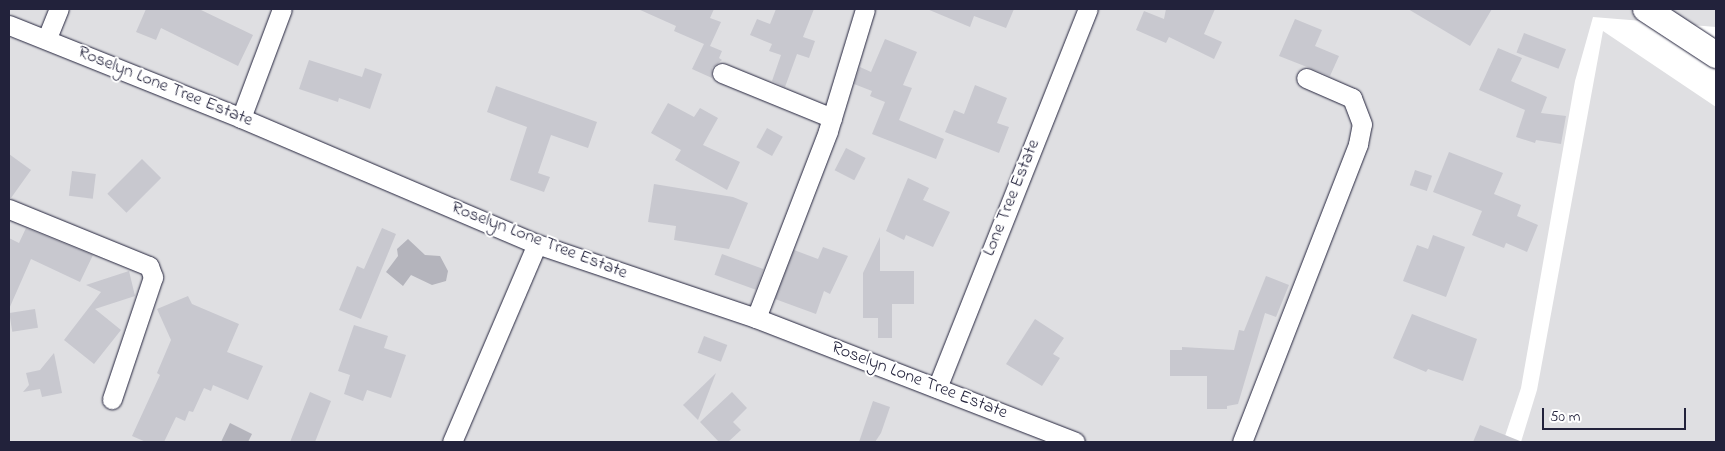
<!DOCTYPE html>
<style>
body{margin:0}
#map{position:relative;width:1725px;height:451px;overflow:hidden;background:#fff;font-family:"Indie Flower",sans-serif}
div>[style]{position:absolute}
.green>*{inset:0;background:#dfdfe2}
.water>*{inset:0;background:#b4b4bc}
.building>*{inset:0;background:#c8c8cf;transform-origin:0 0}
.roads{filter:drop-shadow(0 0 1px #22223b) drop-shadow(0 0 1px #22223b)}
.minor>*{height:19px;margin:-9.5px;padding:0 9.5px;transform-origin:9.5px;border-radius:9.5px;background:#fff}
.secondary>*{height:26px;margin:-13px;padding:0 13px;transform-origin:13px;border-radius:13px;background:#fff}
span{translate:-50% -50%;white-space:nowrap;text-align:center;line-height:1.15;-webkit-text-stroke:4px #fff;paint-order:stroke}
.street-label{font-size:18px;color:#22223b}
.frame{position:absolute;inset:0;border:10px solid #22223b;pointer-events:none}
.scale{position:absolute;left:1542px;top:408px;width:144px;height:22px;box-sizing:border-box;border:2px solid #22223b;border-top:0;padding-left:6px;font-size:15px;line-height:18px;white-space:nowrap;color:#22223b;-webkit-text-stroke:4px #fff;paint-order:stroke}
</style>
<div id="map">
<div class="green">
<i style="clip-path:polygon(9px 9px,1716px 9px,1716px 27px,1593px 17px,1575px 81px,1521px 388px,1503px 442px,9px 442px)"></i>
<i style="clip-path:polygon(1603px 31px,1716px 107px,1716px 442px,1521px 442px,1537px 390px)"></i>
</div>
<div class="water">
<i style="clip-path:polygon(408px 239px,425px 255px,440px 256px,448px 271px,446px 281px,432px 285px,411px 275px,403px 286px,386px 272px,398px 256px,397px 249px)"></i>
<i style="clip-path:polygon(230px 423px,252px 434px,248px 442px,221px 442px)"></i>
</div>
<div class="building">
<i style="clip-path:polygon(146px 9px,199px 9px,253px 35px,238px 66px,161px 28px,156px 40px,136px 32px)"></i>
<i style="clip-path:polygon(638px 9px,714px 9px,710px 18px,721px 22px,710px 46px,722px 51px,719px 58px,722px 60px,712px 68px,712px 78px,692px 69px,704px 44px,674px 31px,676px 26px)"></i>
<i style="clip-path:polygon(776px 9px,814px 9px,803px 37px,815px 41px,809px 58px,797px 54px,785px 87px,772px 81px,781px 55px,769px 51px,772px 44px,750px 35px,757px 19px,770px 24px)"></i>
<i style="clip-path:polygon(927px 9px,1014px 9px,1006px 28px,974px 16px,970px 27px)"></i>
<i style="clip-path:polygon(1166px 9px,1215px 9px,1204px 34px,1222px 42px,1214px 59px,1169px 37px,1166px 43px,1136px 30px,1144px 11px,1164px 19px)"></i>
<i style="clip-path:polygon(1408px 9px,1492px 9px,1470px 46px)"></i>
<i style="clip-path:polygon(1295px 19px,1322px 30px,1315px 46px,1339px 56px,1330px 76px,1279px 56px)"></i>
<i style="left:1524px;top:33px;width:45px;height:21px;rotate:21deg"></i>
<i style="clip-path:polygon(885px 39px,917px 52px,903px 85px,912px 88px,899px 120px,944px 139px,936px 159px,872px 134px,885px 102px,870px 96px,872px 91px,854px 84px,860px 67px,871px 72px)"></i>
<i style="clip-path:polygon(1498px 48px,1522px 58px,1511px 81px,1547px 97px,1541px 113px,1566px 116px,1561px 144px,1536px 140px,1535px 143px,1516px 137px,1525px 110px,1479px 90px)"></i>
<i style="clip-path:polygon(309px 60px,362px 77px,365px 68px,382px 74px,370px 109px,339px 98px,338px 102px,299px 89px)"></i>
<i style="clip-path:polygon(975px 85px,1007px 98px,997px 123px,1009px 127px,999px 153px,945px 132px,954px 110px,964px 114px)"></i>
<i style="clip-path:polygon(496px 86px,597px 122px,588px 148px,551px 135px,538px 173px,550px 177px,544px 192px,510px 180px,527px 127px,487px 112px)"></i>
<i style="clip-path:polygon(668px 103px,694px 117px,700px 108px,718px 118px,703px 145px,740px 162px,727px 190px,675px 160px,681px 150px,651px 133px)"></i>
<i style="left:767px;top:128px;width:18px;height:22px;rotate:29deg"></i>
<i style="left:846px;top:148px;width:22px;height:25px;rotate:27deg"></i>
<i style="clip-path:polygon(1449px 152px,1503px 173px,1494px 194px,1521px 205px,1517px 216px,1538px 225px,1527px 252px,1506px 243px,1504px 248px,1472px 235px,1482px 211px,1433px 192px)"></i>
<i style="clip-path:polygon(9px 154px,31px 170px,11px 198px,9px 198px)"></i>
<i style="left:142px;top:159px;width:27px;height:49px;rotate:45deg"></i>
<i style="left:1415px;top:170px;width:18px;height:16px;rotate:19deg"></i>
<i style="left:72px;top:171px;width:24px;height:25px;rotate:7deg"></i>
<i style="clip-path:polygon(908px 178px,929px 188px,923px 200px,950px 212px,933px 247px,906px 235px,904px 240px,886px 231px)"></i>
<i style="clip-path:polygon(654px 184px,733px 197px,748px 203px,729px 249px,674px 240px,676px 226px,648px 222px)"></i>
<i style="clip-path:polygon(26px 228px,93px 255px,80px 282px,31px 259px,9px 309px,9px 238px,19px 243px)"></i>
<i style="clip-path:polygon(382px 228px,396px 234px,361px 319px,339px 310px,357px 266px,364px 269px)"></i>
<i style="clip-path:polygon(1433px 235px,1465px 247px,1446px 297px,1403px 281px,1417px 245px,1428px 249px)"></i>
<i style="clip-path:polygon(880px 237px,880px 271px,914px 271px,914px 304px,892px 304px,892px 338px,878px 338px,878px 318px,863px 318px,863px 273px)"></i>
<i style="clip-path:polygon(823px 247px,848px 256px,830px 294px,824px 291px,816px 314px,775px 299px,794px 250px,818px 259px)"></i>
<i style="left:722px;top:254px;width:44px;height:22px;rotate:20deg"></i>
<i style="clip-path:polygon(129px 271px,135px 296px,95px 309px,121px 330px,94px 364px,64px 340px,101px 292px,86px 285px)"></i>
<i style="clip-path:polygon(1266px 276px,1289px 285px,1276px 317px,1265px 313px,1238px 404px,1227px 406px,1227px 409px,1207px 409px,1207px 376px,1170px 376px,1170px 350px,1182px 350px,1182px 347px,1234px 350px,1239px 330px,1244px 331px)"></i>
<i style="clip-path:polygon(188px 296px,192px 304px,239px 324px,227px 352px,263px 366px,248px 400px,213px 385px,211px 391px,204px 388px,193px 412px,189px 411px,185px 421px,176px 417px,164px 442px,146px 442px,132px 436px,160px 375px,157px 373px,171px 340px,157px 309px)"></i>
<i style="left:35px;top:309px;width:19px;height:26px;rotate:81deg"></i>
<i style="clip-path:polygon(1412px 314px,1477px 339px,1463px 381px,1428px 369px,1426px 372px,1393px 358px)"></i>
<i style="clip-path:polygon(1035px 319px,1064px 338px,1053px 354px,1060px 358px,1042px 386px,1006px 364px)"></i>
<i style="clip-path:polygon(354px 325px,388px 336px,384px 348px,406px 355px,391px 398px,367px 390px,363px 401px,344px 394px,350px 375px,338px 371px)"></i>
<i style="left:704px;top:336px;width:25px;height:18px;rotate:21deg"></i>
<i style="clip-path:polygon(54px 353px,62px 393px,42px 397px,40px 389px,23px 392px,29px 385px,26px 373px,40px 370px)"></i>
<i style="clip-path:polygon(716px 373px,698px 420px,683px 405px)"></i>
<i style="clip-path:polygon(310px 392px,331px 401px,315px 442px,290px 442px)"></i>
<i style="clip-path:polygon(732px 392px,747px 408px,733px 422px,741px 430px,728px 442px,719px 442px,700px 422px)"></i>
<i style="clip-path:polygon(873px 401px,890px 407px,881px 433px,875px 442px,859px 442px)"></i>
<i style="clip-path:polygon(1480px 425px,1520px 441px,1520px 442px,1473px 442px)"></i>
</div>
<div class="roads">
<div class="minor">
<i style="left:9px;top:25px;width:250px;rotate:21.8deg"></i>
<i style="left:241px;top:118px;width:322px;rotate:23.1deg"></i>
<i style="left:537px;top:244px;width:231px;rotate:18.7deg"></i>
<i style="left:756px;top:318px;width:342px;rotate:21.2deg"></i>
<i style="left:47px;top:38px;width:31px;rotate:-68deg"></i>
<i style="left:722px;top:73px;width:119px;rotate:22.2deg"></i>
<i style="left:241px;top:118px;width:116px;rotate:-69.4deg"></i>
<i style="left:9px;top:209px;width:151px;rotate:22.2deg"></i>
<i style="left:149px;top:266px;width:12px;rotate:70deg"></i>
<i style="left:153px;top:277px;width:129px;rotate:108.6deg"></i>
<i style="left:756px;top:318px;width:200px;rotate:-68.9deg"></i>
<i style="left:828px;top:131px;width:127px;rotate:-73.1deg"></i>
<i style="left:937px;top:388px;width:408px;rotate:-68.3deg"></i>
<i style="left:452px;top:442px;width:215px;rotate:-66.8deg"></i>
<i style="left:1242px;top:442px;width:320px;rotate:-68.7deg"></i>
<i style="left:1358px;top:144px;width:20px;rotate:-79deg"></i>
<i style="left:1362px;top:124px;width:28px;rotate:-111deg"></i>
<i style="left:1352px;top:98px;width:50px;rotate:-156.5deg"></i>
</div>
<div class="secondary">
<i style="left:1646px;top:9px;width:84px;rotate:33.3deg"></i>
</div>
</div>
<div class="street-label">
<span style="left:165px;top:87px;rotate:22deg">Roselyn Lone Tree Estate</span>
<span style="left:1012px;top:198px;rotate:-68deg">Lone Tree Estate</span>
<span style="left:539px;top:241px;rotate:21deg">Roselyn Lone Tree Estate</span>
<span style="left:919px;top:381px;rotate:21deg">Roselyn Lone Tree Estate</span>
</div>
<div class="frame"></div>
<div class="scale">50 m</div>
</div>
